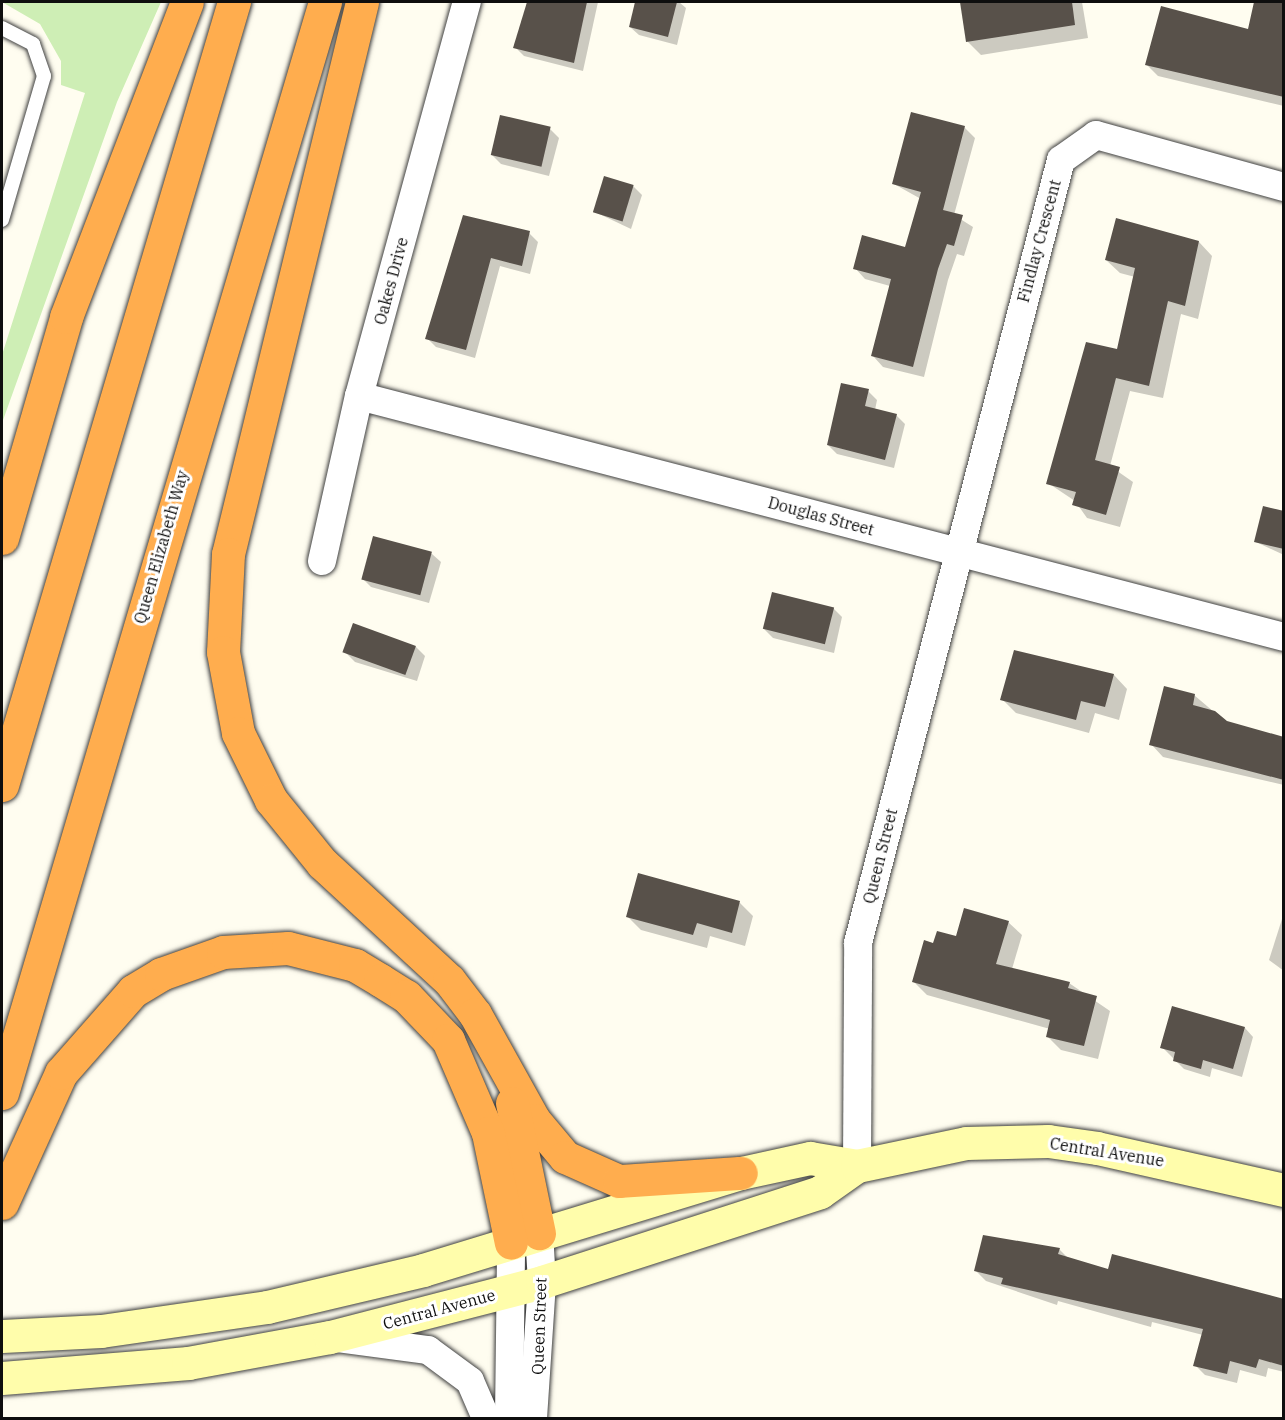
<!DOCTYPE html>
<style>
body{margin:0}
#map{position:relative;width:1285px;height:1420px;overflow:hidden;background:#fffdf0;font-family:"IBM Plex Serif",serif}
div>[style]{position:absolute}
.green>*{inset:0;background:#ceeeb5}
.shadow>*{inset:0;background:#0003}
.building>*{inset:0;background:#58514a;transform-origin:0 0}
.roads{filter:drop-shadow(0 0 2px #414141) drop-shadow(0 0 2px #414141)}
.lane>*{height:14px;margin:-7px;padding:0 7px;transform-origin:7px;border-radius:7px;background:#fff}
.street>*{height:28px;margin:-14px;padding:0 14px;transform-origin:14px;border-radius:14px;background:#fff}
.secondary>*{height:33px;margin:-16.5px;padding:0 16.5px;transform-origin:16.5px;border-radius:16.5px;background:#fffdab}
.highway>*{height:33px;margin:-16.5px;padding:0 16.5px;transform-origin:16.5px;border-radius:16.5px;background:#ffad4e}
span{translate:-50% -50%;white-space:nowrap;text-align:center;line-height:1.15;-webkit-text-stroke:6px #fff;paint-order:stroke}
.street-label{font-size:16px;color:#0e0e0e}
.frame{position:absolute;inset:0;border:3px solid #0e0e0e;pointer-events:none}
</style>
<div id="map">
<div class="green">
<i style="clip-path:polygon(2px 2px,161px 2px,117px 102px,2px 423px,2px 355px,85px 93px,61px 85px,61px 61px,40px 24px)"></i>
</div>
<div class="shadow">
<i style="clip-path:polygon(529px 2px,598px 2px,583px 71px,524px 56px,515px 47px)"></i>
<i style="clip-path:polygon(637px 2px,679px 2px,686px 8px,677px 45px,639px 35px,630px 27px)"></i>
<i style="clip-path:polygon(961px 2px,1082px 2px,1088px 38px,981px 55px,968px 42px)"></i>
<i style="clip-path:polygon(1256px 2px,1284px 4px,1284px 106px,1158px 76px,1146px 64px,1249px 31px)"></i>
<i style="clip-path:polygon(964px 127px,975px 138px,954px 215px,973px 227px,964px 256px,957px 254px,948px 280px,924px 377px,883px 367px,873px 356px,890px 286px,865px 279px,855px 268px,906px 249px,921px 199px,894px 184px)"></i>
<i style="clip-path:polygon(550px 129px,559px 138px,549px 176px,501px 164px,492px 155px)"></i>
<i style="clip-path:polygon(633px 186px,642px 195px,631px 229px,595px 212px)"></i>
<i style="clip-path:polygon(464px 216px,529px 233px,538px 242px,530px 274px,500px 266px,475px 358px,436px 347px,427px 338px)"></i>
<i style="clip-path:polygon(1199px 242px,1212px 256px,1198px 319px,1181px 314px,1163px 398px,1130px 391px,1110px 466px,1133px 482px,1120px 527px,1087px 518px,1075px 501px,1048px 483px,1118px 351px,1135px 277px,1120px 273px,1106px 260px)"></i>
<i style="clip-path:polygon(868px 391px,877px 400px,875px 410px,896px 415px,905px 424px,894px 468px,837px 454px,828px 445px)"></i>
<i style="clip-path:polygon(1284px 512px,1284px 555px,1256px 542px)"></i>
<i style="clip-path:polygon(374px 538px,432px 554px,441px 562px,429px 603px,371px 587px,362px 578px)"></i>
<i style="clip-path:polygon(833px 608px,842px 617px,834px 653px,773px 638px,764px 629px)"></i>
<i style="clip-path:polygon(416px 647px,425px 656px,417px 681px,355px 662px,346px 653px)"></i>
<i style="clip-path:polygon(1114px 675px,1127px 689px,1119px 720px,1095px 713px,1089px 733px,1016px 713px,1002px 699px)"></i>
<i style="clip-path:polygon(1194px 695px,1227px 723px,1284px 738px,1284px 785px,1163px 757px,1151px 744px)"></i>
<i style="clip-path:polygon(639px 875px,740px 903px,753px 916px,745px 946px,710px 936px,707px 948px,641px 930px,627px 916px)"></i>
<i style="clip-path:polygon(1282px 919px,1284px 919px,1284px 971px,1269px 960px)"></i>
<i style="clip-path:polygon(1008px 922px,1022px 935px,1012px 969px,1069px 983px,1110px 1011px,1098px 1059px,1061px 1050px,1048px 1037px,1050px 1029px,927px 995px,913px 981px,934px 945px)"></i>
<i style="clip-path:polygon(1245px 1028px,1253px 1037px,1242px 1077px,1212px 1068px,1210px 1077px,1184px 1069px,1162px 1047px)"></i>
<i style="clip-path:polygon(1059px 1249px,1069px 1259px,1109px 1270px,1284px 1301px,1284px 1372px,1268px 1368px,1266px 1377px,1240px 1370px,1237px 1383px,1205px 1375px,1195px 1365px,1203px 1335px,1152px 1322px,1151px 1327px,1058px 1301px,1057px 1305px,986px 1281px,976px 1271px)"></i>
</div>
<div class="building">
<i style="clip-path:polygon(527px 2px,587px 2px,574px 63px,513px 48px)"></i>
<i style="clip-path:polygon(635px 2px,677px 2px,668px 37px,629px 27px)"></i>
<i style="clip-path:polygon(960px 2px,1072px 2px,1075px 25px,966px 42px)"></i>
<i style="clip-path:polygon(1254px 2px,1284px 2px,1284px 97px,1145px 65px,1161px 6px,1248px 29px)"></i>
<i style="clip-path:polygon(911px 112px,965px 126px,943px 210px,963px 215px,954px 246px,947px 244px,938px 269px,913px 367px,871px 356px,891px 279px,853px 269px,862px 235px,905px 247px,921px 192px,892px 184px)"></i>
<i style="left:500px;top:115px;width:52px;height:41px;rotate:13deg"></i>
<i style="left:604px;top:176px;width:31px;height:38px;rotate:17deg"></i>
<i style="clip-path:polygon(463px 215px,530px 231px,522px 266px,491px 258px,466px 350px,425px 339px)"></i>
<i style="clip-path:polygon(1116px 218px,1199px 241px,1185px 306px,1168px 301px,1149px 386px,1116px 378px,1095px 460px,1120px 467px,1106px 515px,1072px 505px,1076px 492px,1046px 484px,1086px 342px,1117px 349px,1135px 268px,1105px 260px)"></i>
<i style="clip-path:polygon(841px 383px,869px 389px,865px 406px,897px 414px,885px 460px,827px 445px)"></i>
<i style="clip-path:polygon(1263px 506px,1284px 511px,1284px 549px,1254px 542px)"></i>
<i style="left:373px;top:536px;width:61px;height:45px;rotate:15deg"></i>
<i style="left:772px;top:592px;width:64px;height:38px;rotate:14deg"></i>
<i style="left:353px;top:623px;width:67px;height:31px;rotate:20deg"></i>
<i style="clip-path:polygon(1014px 650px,1114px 674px,1105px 707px,1081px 701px,1076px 720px,1000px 700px)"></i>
<i style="clip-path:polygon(1164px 686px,1195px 694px,1193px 705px,1215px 711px,1227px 721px,1284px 737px,1284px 780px,1149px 745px)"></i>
<i style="clip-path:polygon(638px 873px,740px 901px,732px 933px,697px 923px,693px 935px,626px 917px)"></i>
<i style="clip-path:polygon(964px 908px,1009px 921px,996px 964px,1070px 982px,1068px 988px,1097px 996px,1084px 1046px,1046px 1037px,1050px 1020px,912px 982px,924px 940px,933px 943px,937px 931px,956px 936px)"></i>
<i style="clip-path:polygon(1172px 1006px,1245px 1027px,1233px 1069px,1203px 1060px,1201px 1069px,1173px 1061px,1175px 1052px,1160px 1048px)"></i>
<i style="clip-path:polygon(983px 1235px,1060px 1248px,1058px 1254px,1108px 1269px,1112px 1254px,1284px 1299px,1284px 1366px,1259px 1359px,1256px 1368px,1230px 1361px,1227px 1374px,1193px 1366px,1203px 1329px,1001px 1284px,1003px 1278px,974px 1271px)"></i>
</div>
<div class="roads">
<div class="lane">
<i style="left:2px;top:28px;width:35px;rotate:27deg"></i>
<i style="left:33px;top:44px;width:34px;rotate:71deg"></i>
<i style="left:44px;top:76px;width:150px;rotate:106.3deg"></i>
</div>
<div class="street">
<i style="left:359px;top:396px;width:956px;rotate:14.6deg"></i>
<i style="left:322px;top:561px;width:169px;rotate:-77.4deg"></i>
<i style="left:359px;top:396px;width:409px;rotate:-74.7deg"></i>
<i style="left:857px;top:1166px;width:223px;rotate:-89.7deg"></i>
<i style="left:858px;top:943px;width:809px;rotate:-75.47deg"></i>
<i style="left:1061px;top:160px;width:43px;rotate:-35.5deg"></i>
<i style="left:1096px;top:135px;width:195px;rotate:15.5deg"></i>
<i style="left:338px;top:1338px;width:91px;rotate:7.6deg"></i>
<i style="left:428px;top:1350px;width:52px;rotate:36.4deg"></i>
<i style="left:470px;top:1381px;width:40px;rotate:66.6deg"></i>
<i style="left:509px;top:1418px;width:175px;rotate:-89.3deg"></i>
<i style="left:533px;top:1418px;width:136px;rotate:-86.2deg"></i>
<i style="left:542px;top:1282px;width:49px;rotate:-93.5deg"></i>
</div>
<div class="secondary">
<i style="left:2px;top:1336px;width:99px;rotate:-2.9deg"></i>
<i style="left:101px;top:1331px;width:168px;rotate:-8.2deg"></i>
<i style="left:267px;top:1307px;width:160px;rotate:-13.3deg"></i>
<i style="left:423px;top:1270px;width:332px;rotate:-17deg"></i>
<i style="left:741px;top:1173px;width:71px;rotate:-12.3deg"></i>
<i style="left:810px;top:1158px;width:48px;rotate:9.7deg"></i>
<i style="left:2px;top:1378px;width:187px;rotate:-4.6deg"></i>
<i style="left:188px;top:1363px;width:144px;rotate:-10.4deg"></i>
<i style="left:330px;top:1337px;width:219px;rotate:-14.5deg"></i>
<i style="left:542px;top:1282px;width:292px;rotate:-17.9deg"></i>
<i style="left:820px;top:1192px;width:45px;rotate:-35.1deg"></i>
<i style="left:857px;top:1166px;width:111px;rotate:-11.9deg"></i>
<i style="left:966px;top:1143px;width:82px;rotate:-1.4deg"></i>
<i style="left:1048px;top:1141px;width:49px;rotate:8.1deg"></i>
<i style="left:1097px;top:1148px;width:192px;rotate:12.7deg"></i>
</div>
<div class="highway">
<i style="left:362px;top:2px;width:568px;rotate:103.64deg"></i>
<i style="left:228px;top:554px;width:98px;rotate:92.9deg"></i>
<i style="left:223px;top:652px;width:82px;rotate:79.5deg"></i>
<i style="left:238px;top:733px;width:75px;rotate:63.8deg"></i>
<i style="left:271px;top:800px;width:81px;rotate:51deg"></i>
<i style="left:322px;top:863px;width:173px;rotate:42.7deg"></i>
<i style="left:449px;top:980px;width:43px;rotate:52.6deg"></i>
<i style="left:475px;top:1014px;width:121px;rotate:60.9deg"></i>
<i style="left:534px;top:1120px;width:48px;rotate:50deg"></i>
<i style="left:565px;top:1157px;width:59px;rotate:24deg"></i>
<i style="left:619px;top:1181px;width:122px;rotate:-3.8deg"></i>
<i style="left:2px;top:538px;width:230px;rotate:-73.8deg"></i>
<i style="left:66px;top:317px;width:337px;rotate:-69deg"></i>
<i style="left:2px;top:785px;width:817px;rotate:-73.5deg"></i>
<i style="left:2px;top:1093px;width:1138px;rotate:-73.51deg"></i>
<i style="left:512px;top:1103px;width:133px;rotate:78.3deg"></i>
<i style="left:2px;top:1203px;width:143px;rotate:-65.6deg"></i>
<i style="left:61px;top:1073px;width:109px;rotate:-48.7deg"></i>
<i style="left:133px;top:991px;width:33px;rotate:-31deg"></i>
<i style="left:161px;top:974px;width:66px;rotate:-19.5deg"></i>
<i style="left:223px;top:952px;width:65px;rotate:-3.5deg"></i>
<i style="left:288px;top:948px;width:69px;rotate:14.2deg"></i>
<i style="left:355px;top:965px;width:29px;rotate:31deg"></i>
<i style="left:380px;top:980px;width:31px;rotate:32deg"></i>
<i style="left:406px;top:996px;width:61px;rotate:46.3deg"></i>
<i style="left:448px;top:1040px;width:101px;rotate:66.7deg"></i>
<i style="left:488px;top:1133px;width:112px;rotate:78.2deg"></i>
</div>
</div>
<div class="street-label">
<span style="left:1039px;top:241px;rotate:-75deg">Findlay Crescent</span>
<span style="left:391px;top:281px;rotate:-75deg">Oakes Drive</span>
<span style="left:821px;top:516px;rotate:15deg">Douglas Street</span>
<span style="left:161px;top:547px;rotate:-74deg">Queen Elizabeth Way</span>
<span style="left:880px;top:856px;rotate:-76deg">Queen Street</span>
<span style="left:1107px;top:1152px;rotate:9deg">Central Avenue</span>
<span style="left:439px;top:1309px;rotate:-15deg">Central Avenue</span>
<span style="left:539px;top:1326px;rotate:-88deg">Queen Street</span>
</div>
<div class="frame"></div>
</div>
